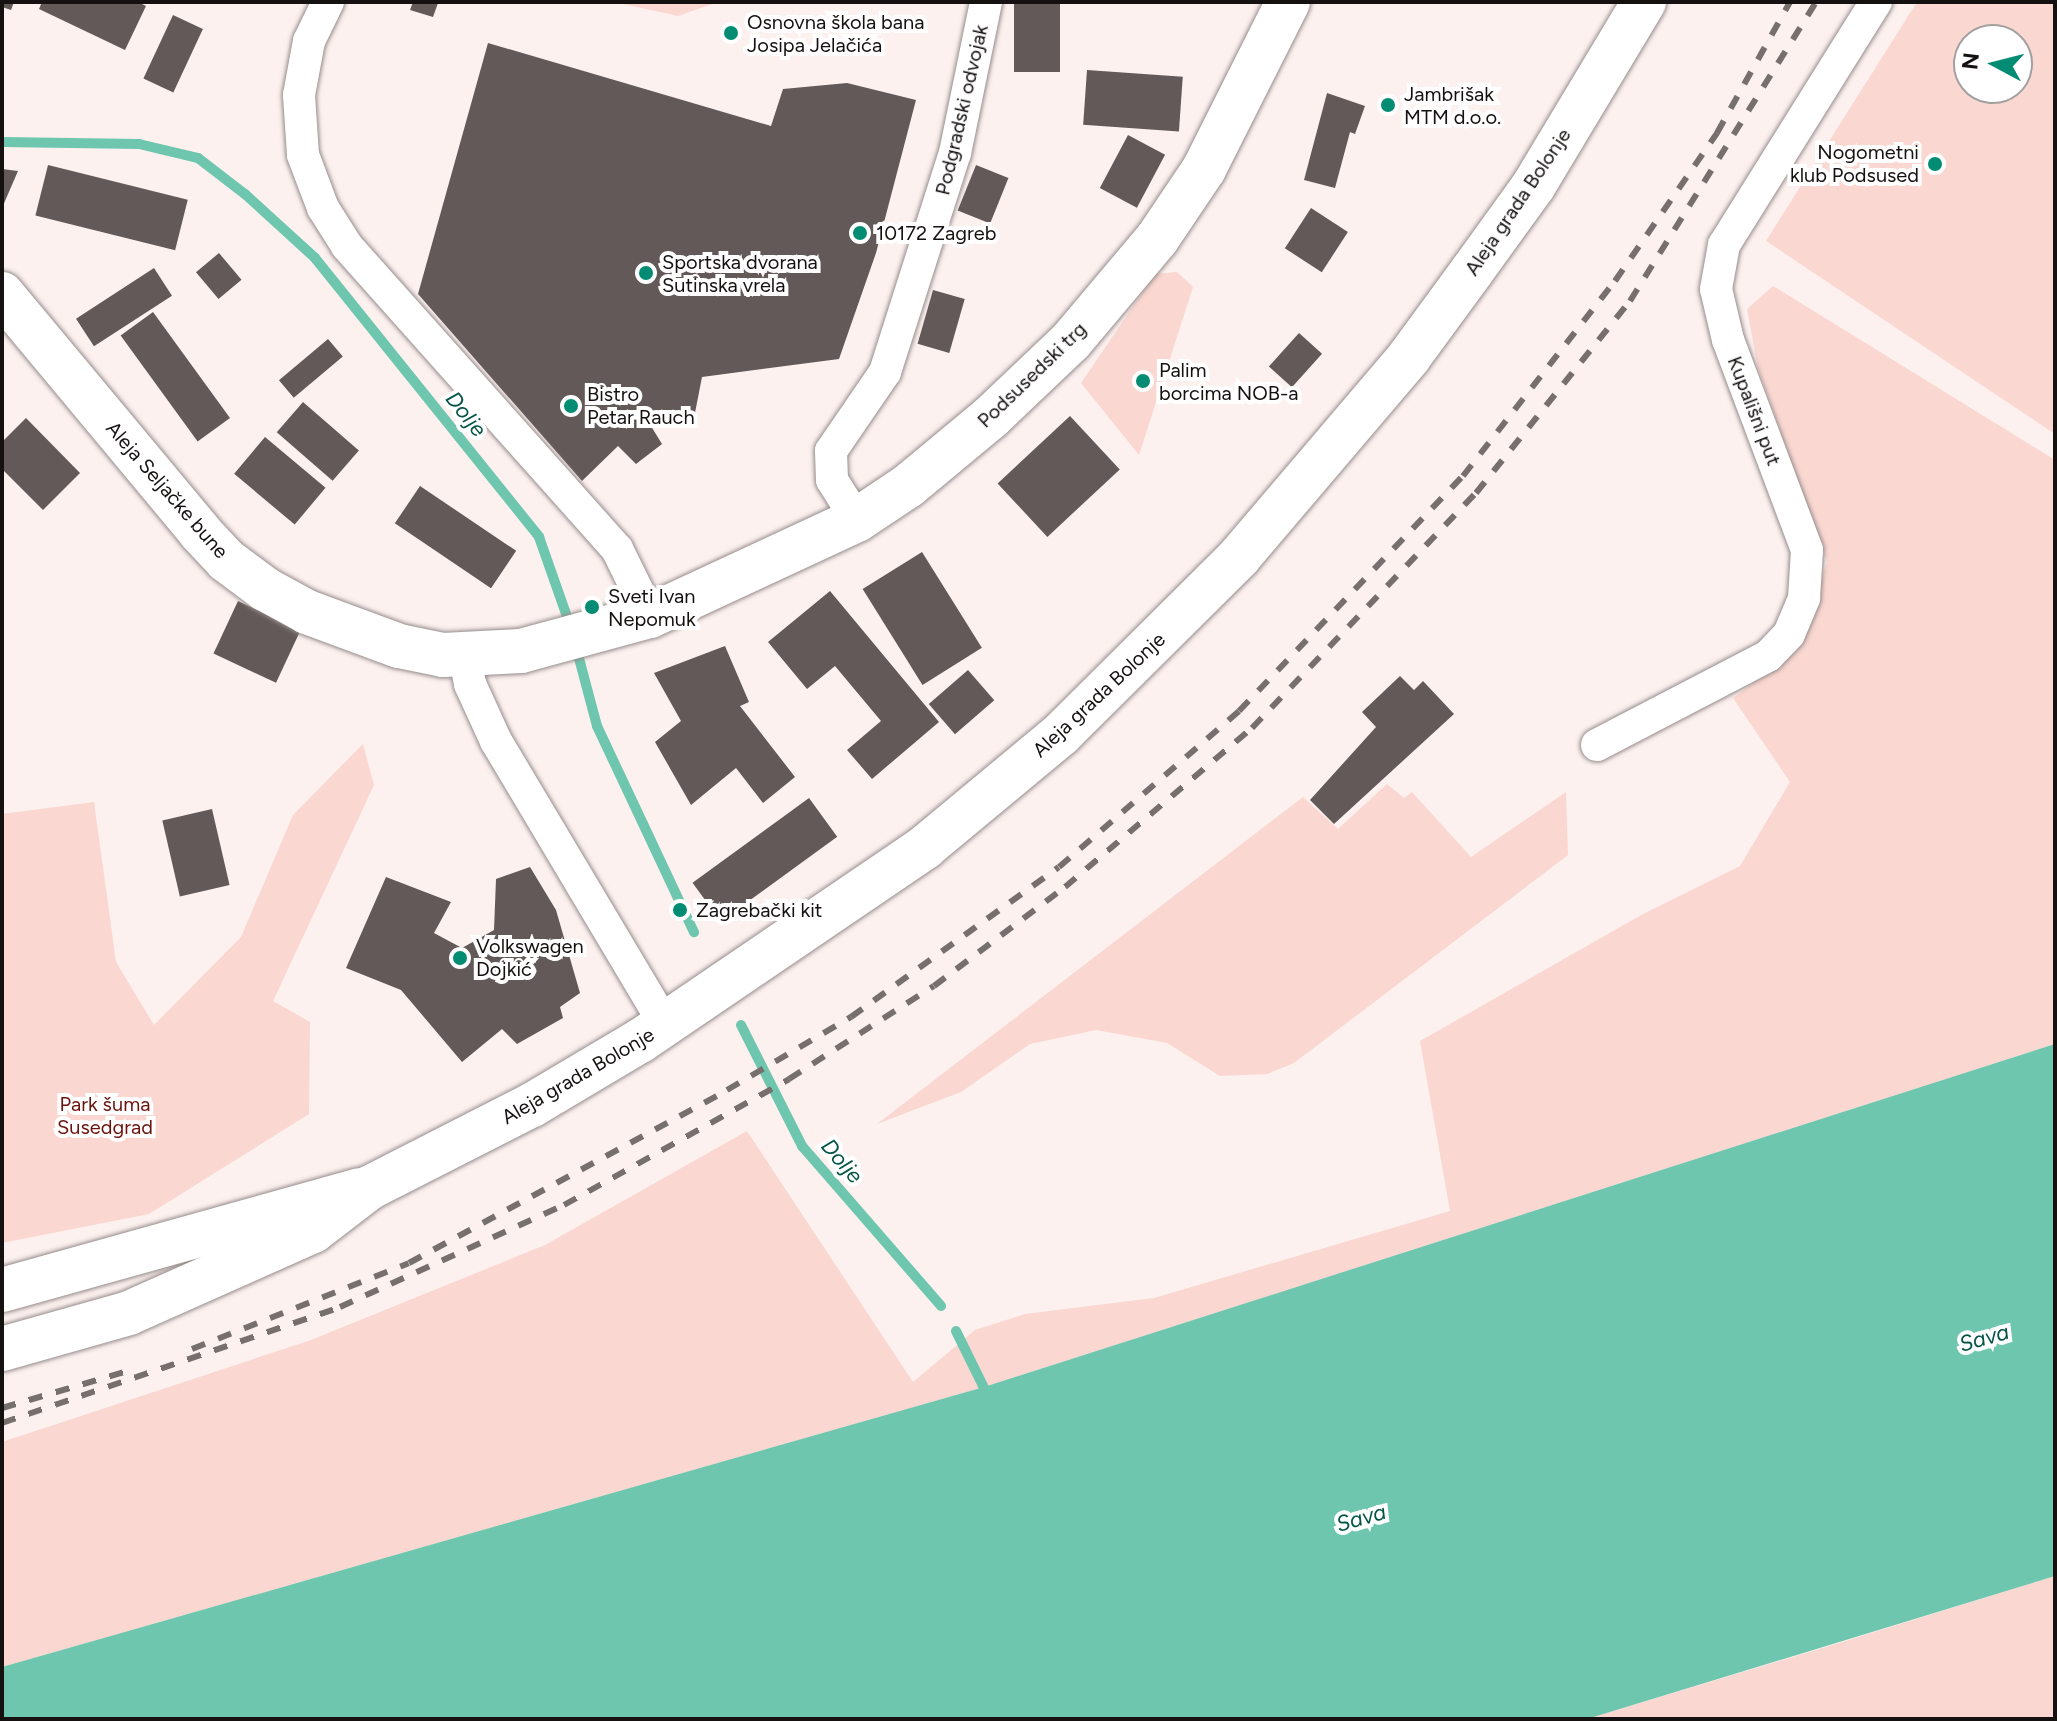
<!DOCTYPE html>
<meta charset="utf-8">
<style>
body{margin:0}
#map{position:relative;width:2057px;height:1721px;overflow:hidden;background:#fcf1ef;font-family:Figtree,sans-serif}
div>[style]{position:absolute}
.green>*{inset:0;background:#fad7d1}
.water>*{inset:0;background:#6ec6ae}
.stream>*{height:10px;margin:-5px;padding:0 5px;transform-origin:5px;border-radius:5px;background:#6ec6ae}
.building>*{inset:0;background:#625958;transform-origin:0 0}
.roads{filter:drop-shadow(0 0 2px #968c8b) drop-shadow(0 0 2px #968c8b)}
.street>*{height:32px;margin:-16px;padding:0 16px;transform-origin:16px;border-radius:16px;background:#fff}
.secondary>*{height:44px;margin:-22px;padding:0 22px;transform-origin:22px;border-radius:22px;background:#fff}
.rail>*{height:6px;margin-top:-3px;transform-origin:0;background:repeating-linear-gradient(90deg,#766f6e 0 14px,transparent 0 28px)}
.dots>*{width:22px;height:22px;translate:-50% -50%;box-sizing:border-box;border:4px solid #fff;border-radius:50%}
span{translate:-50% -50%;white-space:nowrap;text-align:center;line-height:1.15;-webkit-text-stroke:8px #fff;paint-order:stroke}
.poi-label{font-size:20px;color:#151110}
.left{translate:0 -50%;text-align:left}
.right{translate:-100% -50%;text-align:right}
.street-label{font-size:20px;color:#151110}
.park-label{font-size:20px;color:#6c130d}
.water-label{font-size:22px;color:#055445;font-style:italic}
.frame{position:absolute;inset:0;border:4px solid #151110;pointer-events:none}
.north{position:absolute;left:1953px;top:24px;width:80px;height:80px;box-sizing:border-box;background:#fff;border:2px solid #a1a09f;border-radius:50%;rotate:277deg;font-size:22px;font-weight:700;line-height:32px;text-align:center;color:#151110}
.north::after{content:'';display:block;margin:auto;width:28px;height:36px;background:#028c73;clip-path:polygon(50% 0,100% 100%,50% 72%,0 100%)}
</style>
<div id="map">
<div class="green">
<i style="clip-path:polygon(614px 2px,718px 2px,678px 16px)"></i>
<i style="clip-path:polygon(evenodd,1917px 2px,2055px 2px,2055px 434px,1766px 241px,1917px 2px,2017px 40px,2017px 88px,1969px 88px,1969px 40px,2017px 40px)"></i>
<i style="clip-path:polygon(1177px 272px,1193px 287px,1139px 455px,1081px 383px,1155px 274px)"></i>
<i style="clip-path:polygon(1773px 286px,2055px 460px,2055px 1044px,984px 1387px,2px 1667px,2px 1442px,311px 1340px,545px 1245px,747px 1131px,913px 1382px,975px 1330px,1025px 1314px,1154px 1298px,1450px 1211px,1420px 1041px,1643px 914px,1740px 866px,1790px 782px,1733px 698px,1797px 651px,1827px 562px,1758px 368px,1747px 309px)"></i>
<i style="clip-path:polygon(363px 744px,374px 785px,273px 1001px,310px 1022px,309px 1114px,149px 1214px,2px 1243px,2px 814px,94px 802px,116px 962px,154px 1025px,241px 937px,293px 815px)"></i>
<i style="clip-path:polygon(1387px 784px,1404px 798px,1412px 792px,1471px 857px,1566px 792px,1568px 855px,1294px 1063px,1267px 1074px,1220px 1076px,1167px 1043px,1096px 1030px,1030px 1044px,961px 1092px,877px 1124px,1303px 797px,1338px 829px)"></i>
<i style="clip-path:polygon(2055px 1576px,2055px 1719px,1587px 1719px,1839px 1643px)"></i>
</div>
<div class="water">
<i style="clip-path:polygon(2055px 1044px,2055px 1576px,1587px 1719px,2px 1719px,2px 1667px,984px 1387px)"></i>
</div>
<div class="stream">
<i style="left:2px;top:142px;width:137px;rotate:0.8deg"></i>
<i style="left:139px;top:144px;width:61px;rotate:13.3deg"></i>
<i style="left:198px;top:158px;width:59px;rotate:37.5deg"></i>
<i style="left:245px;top:194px;width:95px;rotate:42.4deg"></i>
<i style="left:315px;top:258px;width:358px;rotate:51.2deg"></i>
<i style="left:539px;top:537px;width:96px;rotate:70.6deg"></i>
<i style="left:576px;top:647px;width:82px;rotate:75.1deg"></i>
<i style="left:597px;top:726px;width:228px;rotate:64.8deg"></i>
<i style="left:741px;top:1025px;width:136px;rotate:63.2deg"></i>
<i style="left:802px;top:1146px;width:212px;rotate:49deg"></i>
<i style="left:956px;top:1331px;width:75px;rotate:63.8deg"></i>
</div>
<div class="building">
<i style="clip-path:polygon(2px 2px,14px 2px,11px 10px,2px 7px)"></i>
<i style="clip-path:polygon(42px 2px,138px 2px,146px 6px,125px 50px,39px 9px)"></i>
<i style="clip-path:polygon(413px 2px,438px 3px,433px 17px,410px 10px)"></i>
<i style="left:1014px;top:2px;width:46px;height:70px"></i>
<i style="left:173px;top:15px;width:33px;height:70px;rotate:25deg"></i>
<i style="clip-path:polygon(488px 43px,771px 126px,783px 89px,847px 83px,916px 100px,876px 253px,839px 359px,702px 377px,694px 418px,646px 418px,662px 444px,636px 464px,618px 446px,582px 481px,418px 294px)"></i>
<i style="left:1087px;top:70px;width:96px;height:55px;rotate:4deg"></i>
<i style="clip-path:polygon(1327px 93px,1365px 106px,1355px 134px,1350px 132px,1335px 188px,1304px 180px)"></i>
<i style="left:1128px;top:135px;width:42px;height:60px;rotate:28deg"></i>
<i style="left:48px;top:165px;width:144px;height:52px;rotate:14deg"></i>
<i style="left:976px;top:165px;width:35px;height:49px;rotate:22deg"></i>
<i style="clip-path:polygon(2px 169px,18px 171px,2px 208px)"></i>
<i style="left:1311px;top:208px;width:44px;height:48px;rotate:33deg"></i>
<i style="left:219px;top:253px;width:35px;height:30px;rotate:50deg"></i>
<i style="left:154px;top:268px;width:33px;height:93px;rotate:57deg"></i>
<i style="left:933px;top:290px;width:33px;height:56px;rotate:16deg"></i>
<i style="left:153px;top:312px;width:131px;height:40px;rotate:54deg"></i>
<i style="left:1299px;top:333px;width:31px;height:45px;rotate:42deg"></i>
<i style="left:328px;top:339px;width:23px;height:64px;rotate:50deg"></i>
<i style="left:303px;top:402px;width:74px;height:40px;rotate:41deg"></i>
<i style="left:1070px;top:416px;width:73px;height:99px;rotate:47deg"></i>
<i style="clip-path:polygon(26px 418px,80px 473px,43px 510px,2px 469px,2px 442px)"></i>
<i style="left:265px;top:437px;width:79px;height:48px;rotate:40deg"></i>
<i style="left:420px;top:486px;width:116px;height:45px;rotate:34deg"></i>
<i style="left:922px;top:552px;width:113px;height:70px;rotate:58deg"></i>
<i style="clip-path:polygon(830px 591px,939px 722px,872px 779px,847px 750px,881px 721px,835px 666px,807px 689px,768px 642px)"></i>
<i style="left:238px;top:601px;width:69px;height:58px;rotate:25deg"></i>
<i style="clip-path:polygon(725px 646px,749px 702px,740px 706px,795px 777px,763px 803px,736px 768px,691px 805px,655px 742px,681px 721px,654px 673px)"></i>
<i style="left:968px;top:670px;width:40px;height:52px;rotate:49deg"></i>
<i style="clip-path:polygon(1400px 676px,1414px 690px,1423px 681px,1454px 714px,1334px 824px,1310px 800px,1376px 727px,1362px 712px)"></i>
<i style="left:809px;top:798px;width:48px;height:144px;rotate:54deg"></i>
<i style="left:212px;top:809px;width:78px;height:51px;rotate:77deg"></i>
<i style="clip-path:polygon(530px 867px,556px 910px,580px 993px,560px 1007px,563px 1018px,517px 1044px,502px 1029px,462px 1062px,401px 990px,346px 968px,386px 877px,451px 902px,434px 933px,462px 948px,494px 930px,496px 879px)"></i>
</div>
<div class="roads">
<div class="street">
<i style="left:328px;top:2px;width:43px;rotate:116deg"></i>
<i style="left:309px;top:41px;width:55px;rotate:100.5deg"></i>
<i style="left:299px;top:95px;width:60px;rotate:86.2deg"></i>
<i style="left:303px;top:155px;width:57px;rotate:69.3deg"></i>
<i style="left:323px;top:208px;width:45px;rotate:57.7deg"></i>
<i style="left:347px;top:246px;width:406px;rotate:48.3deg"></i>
<i style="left:617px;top:549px;width:75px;rotate:63.8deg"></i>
<i style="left:857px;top:520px;width:47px;rotate:-122deg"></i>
<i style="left:832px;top:480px;width:29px;rotate:-92deg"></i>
<i style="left:831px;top:451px;width:96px;rotate:-55.6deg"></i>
<i style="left:885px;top:372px;width:230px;rotate:-72.3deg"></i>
<i style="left:955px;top:153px;width:154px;rotate:-78.4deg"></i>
<i style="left:464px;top:655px;width:30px;rotate:78deg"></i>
<i style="left:470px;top:684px;width:63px;rotate:65.5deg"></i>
<i style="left:496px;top:741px;width:330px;rotate:59.2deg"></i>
<i style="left:1597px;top:745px;width:193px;rotate:-27.5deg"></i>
<i style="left:1768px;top:656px;width:30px;rotate:-46deg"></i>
<i style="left:1789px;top:634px;width:39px;rotate:-67deg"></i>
<i style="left:1804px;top:598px;width:48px;rotate:-86.4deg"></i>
<i style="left:1807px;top:550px;width:224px;rotate:-110.6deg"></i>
<i style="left:1728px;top:340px;width:52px;rotate:-103.2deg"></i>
<i style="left:1716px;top:289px;width:45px;rotate:-79.7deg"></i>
<i style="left:1724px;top:245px;width:287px;rotate:-58deg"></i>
</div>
<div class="secondary">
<i style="left:2px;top:294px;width:310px;rotate:50.2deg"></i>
<i style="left:200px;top:532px;width:38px;rotate:47deg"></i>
<i style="left:226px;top:560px;width:49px;rotate:36.6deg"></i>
<i style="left:265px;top:589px;width:48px;rotate:28.7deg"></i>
<i style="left:307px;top:612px;width:98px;rotate:20.3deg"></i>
<i style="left:399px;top:646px;width:45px;rotate:11.6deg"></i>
<i style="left:443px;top:655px;width:78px;rotate:-2.9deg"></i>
<i style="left:521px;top:651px;width:134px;rotate:-15.2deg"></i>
<i style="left:650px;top:616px;width:228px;rotate:-24.9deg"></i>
<i style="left:857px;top:520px;width:61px;rotate:-33.7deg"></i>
<i style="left:908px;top:486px;width:108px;rotate:-39.7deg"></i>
<i style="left:991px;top:417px;width:110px;rotate:-43.5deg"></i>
<i style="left:1071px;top:341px;width:133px;rotate:-49.9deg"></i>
<i style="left:1157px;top:239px;width:84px;rotate:-56.1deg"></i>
<i style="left:1204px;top:169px;width:187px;rotate:-63.3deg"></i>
<i style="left:2px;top:1290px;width:371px;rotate:-15.6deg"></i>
<i style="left:2px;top:1349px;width:132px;rotate:-15.8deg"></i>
<i style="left:129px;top:1313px;width:201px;rotate:-24deg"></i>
<i style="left:313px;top:1231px;width:71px;rotate:-37.5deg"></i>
<i style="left:369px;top:1188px;width:183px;rotate:-27deg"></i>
<i style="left:532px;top:1105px;width:126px;rotate:-30.7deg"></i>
<i style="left:640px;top:1041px;width:345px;rotate:-34.2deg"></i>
<i style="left:925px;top:847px;width:177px;rotate:-39.7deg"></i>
<i style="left:1061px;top:734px;width:251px;rotate:-44.8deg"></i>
<i style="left:1239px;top:557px;width:262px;rotate:-49.6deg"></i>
<i style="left:1409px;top:357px;width:107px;rotate:-53.8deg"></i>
<i style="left:1472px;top:271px;width:106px;rotate:-54.2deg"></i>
<i style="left:1534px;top:185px;width:214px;rotate:-59deg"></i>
</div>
</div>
<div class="rail">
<i style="left:192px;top:1349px;width:233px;rotate:-21.6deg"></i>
<i style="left:409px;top:1263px;width:362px;rotate:-28.5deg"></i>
<i style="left:727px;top:1090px;width:144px;rotate:-30.5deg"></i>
<i style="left:851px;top:1017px;width:256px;rotate:-35.8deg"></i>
<i style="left:1059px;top:867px;width:238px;rotate:-40.9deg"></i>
<i style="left:1239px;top:711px;width:325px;rotate:-46.4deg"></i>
<i style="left:1463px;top:476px;width:247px;rotate:-52.1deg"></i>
<i style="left:1615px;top:281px;width:180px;rotate:-55.4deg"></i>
<i style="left:1717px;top:133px;width:150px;rotate:-60.9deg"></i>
<i style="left:2px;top:1408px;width:127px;rotate:-16.4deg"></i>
<i style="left:2px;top:1423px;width:357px;rotate:-18.9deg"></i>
<i style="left:340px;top:1307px;width:246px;rotate:-24.5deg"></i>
<i style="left:564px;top:1205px;width:258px;rotate:-29.2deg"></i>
<i style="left:789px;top:1079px;width:172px;rotate:-32.7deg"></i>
<i style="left:934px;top:986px;width:164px;rotate:-37.1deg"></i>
<i style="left:1065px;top:887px;width:245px;rotate:-40.4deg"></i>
<i style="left:1252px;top:728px;width:325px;rotate:-46.4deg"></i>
<i style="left:1476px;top:493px;width:246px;rotate:-51.3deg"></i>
<i style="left:1630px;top:301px;width:352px;rotate:-58.1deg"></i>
</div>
<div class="dots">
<i style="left:731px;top:33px;background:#028c73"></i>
<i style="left:1388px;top:105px;background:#028c73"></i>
<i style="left:1935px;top:164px;background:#028c73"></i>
<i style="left:860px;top:233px;background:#028c73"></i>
<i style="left:646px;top:273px;background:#028c73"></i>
<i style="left:1143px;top:381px;background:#028c73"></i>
<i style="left:571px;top:406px;background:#028c73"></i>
<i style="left:592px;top:607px;background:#028c73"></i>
<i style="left:680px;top:910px;background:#028c73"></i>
<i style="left:460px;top:958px;background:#028c73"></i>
</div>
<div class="poi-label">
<span class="left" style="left:747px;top:34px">Osnovna škola bana<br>Josipa Jelačića</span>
<span class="left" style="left:1404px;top:106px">Jambrišak<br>MTM d.o.o.</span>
<span class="right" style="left:1919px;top:164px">Nogometni<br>klub Podsused</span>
<span class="left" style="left:876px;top:233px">10172 Zagreb</span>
<span class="left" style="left:662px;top:274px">Sportska dvorana<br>Sutinska vrela</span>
<span class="left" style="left:1159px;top:382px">Palim<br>borcima NOB-a</span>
<span class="left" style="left:587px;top:406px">Bistro<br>Petar Rauch</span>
<span class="left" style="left:608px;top:608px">Sveti Ivan<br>Nepomuk</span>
<span class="left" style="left:696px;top:910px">Zagrebački kit</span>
<span class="left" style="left:476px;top:958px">Volkswagen<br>Dojkić</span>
</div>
<div class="street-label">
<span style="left:962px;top:110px;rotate:-77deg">Podgradski odvojak</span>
<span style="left:1518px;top:202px;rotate:-56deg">Aleja grada Bolonje</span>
<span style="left:1032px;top:375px;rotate:-44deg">Podsusedski trg</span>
<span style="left:1754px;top:411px;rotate:69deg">Kupališni put</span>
<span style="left:167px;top:490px;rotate:49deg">Aleja Seljačke bune</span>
<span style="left:1099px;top:695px;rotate:-43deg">Aleja grada Bolonje</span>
<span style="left:578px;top:1076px;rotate:-30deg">Aleja grada Bolonje</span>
</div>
<div class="park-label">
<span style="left:105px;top:1116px">Park šuma<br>Susedgrad</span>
</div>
<div class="water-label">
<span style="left:466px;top:414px;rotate:51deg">Dolje</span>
<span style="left:842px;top:1161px;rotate:49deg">Dolje</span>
<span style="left:1984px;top:1338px;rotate:-16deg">Sava</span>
<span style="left:1361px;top:1518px;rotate:-16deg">Sava</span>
</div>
<div class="frame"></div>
<div class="north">N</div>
</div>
